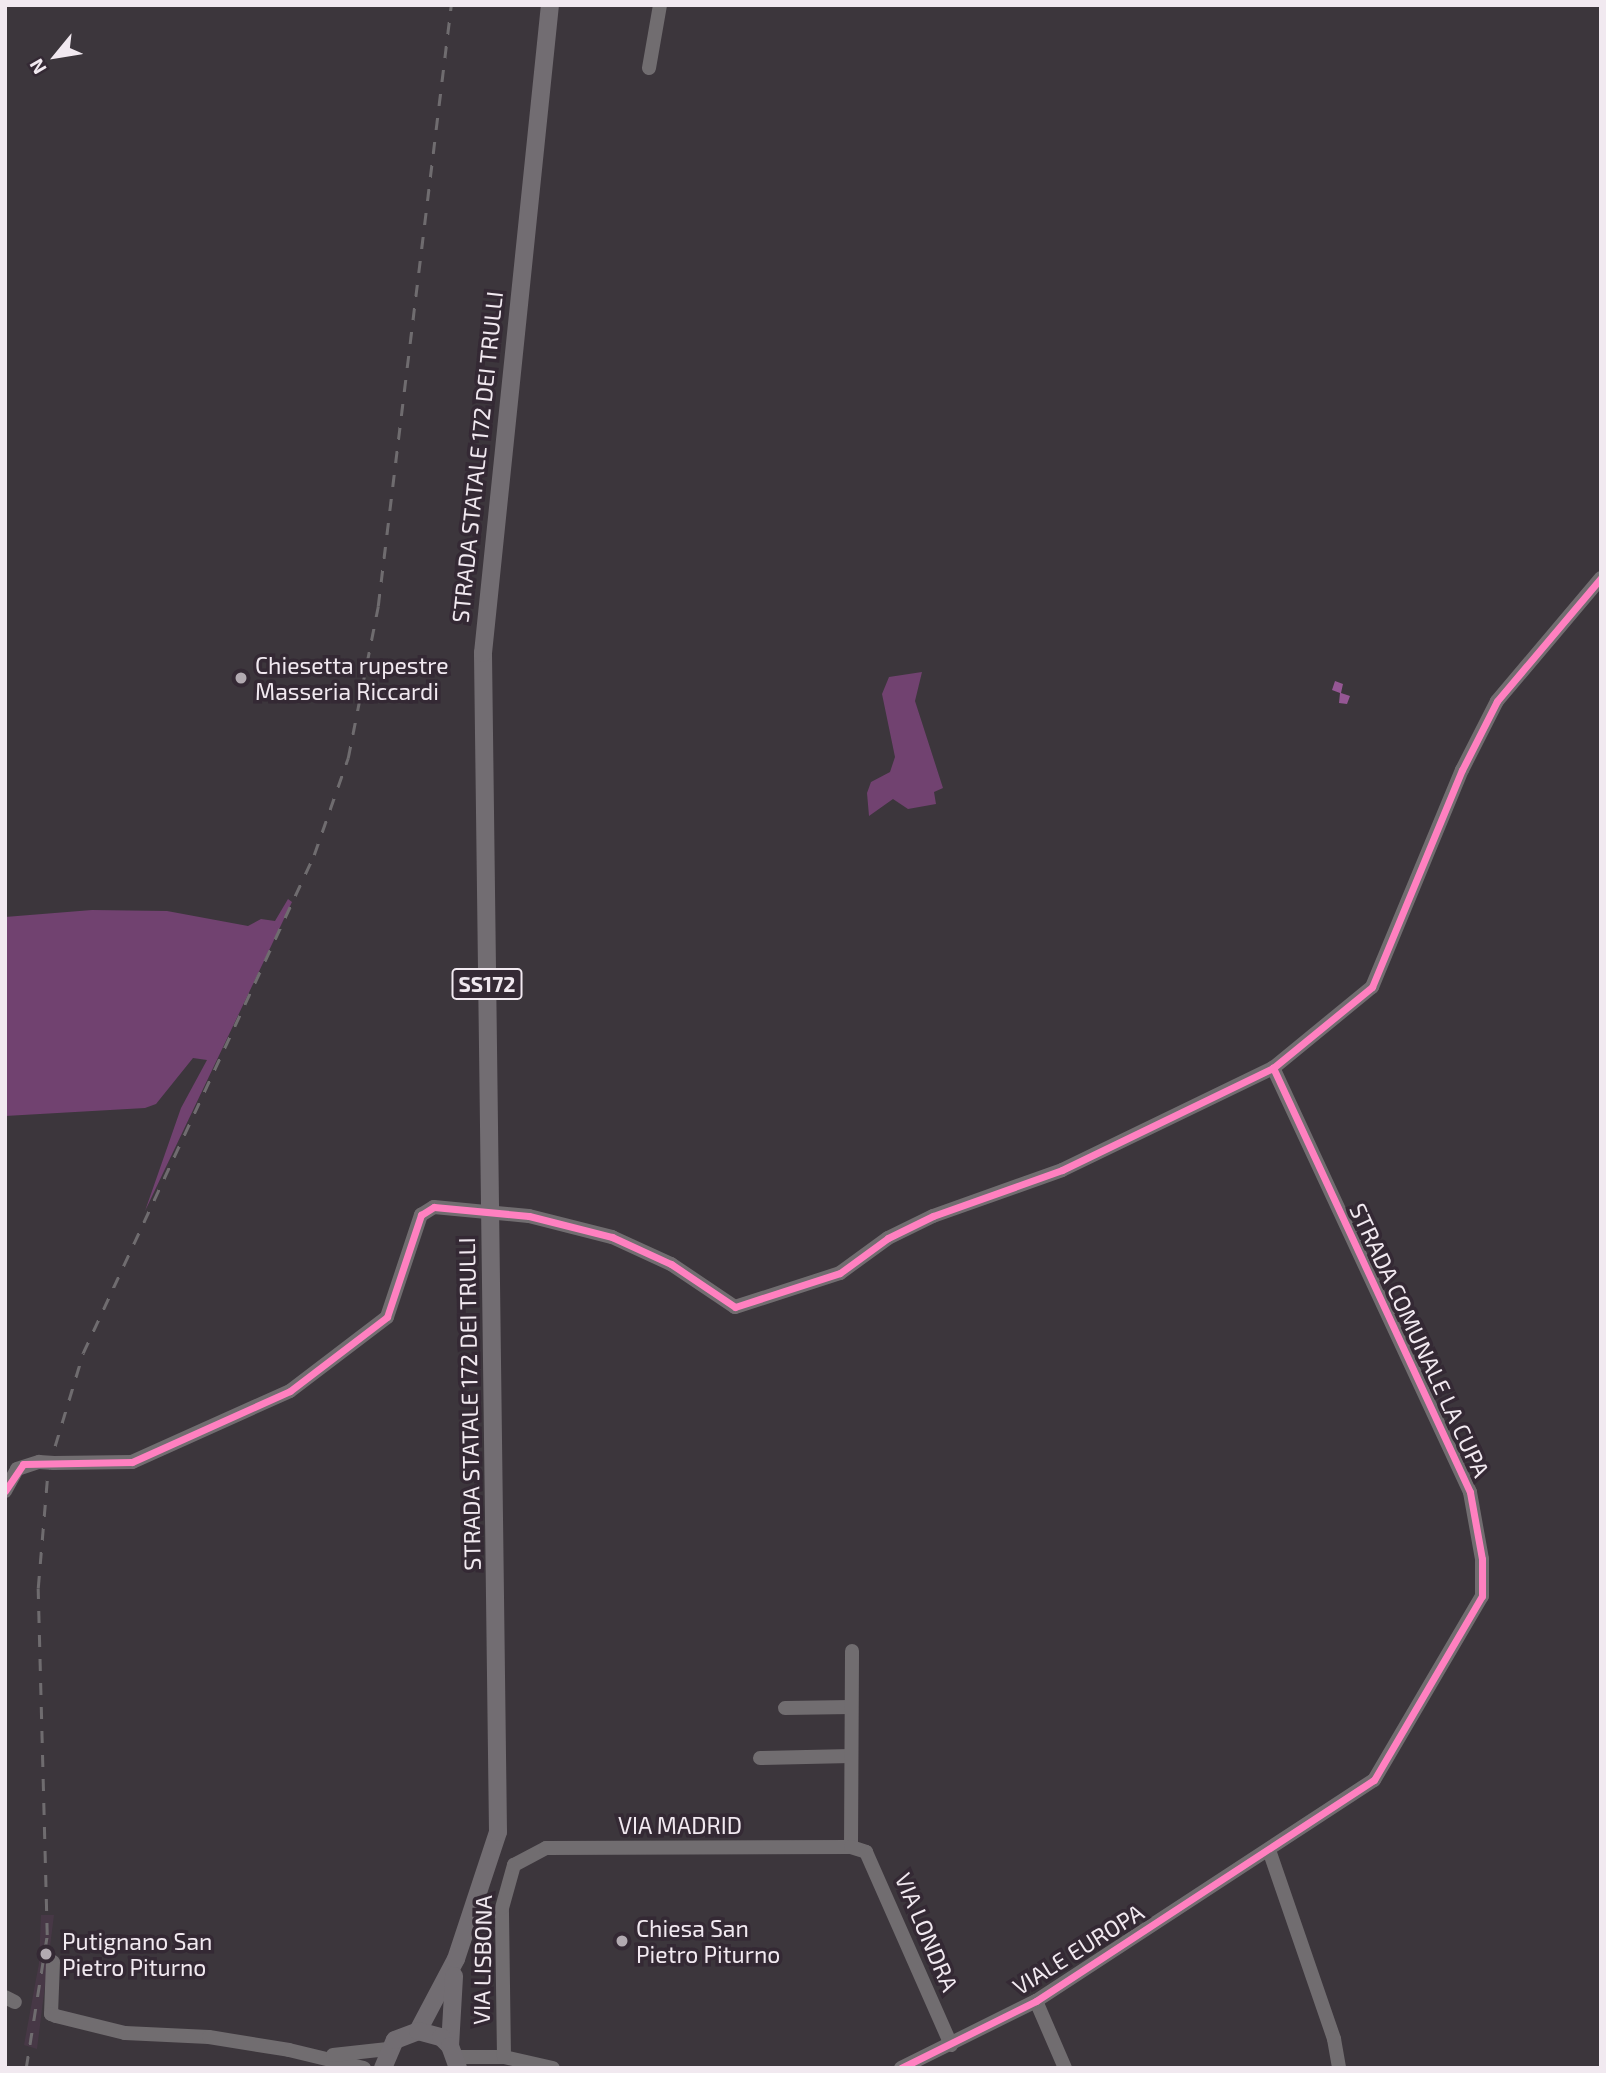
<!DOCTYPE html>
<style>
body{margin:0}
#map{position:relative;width:1606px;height:2073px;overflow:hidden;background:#3c363c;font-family:"Exo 2",sans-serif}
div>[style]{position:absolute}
.built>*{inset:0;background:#473846}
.green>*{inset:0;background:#714270}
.water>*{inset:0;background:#955794}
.minor>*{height:14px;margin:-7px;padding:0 7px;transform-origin:7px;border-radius:7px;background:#716d70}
.major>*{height:18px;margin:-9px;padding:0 9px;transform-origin:9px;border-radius:9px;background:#726d72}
.rail>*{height:2.5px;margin-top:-1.25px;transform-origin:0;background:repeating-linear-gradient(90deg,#6f6c6f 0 12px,transparent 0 24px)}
.minor-bridge>*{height:14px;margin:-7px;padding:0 7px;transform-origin:7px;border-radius:7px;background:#716d70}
.cycleway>*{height:7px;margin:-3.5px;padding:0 3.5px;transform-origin:3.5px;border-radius:3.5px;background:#ff80c0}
.dots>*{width:19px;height:19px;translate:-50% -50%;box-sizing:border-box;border:4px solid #342934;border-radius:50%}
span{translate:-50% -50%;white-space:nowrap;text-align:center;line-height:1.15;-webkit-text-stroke:7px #342934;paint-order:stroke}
.shield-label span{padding:2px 5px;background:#342934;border:2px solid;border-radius:5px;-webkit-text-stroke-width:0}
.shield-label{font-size:21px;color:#f1e9f0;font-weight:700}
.street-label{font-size:23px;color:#f1e9f0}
.poi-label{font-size:23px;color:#f1e9f0}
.left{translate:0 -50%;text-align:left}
.frame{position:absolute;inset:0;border:7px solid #f1e9f0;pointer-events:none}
.north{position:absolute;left:21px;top:21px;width:70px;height:70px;-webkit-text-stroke:5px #342934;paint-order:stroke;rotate:240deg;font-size:19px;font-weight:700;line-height:28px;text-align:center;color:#f1e9f0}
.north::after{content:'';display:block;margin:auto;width:24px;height:32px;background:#f1e9f0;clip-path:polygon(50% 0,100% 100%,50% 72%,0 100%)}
</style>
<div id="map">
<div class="built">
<i style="clip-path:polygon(41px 1915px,54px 1915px,37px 2049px,24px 2045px,39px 1963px)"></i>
</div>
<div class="green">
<i style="clip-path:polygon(922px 672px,915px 701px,943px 788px,934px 792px,936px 804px,908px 809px,893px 799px,869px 816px,867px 793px,871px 782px,890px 772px,895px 757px,882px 694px,889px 677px)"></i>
<i style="clip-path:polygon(288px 899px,292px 902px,145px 1211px,181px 1108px,207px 1060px,193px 1058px,156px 1104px,145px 1108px,5px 1116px,5px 917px,92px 910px,167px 911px,248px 926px,261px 919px,275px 921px)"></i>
</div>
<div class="water">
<i style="clip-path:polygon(1335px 681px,1343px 684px,1341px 693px,1350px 696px,1347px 704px,1339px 703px,1340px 693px,1332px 690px)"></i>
</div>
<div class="minor">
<i style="left:649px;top:68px;width:64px;rotate:-80.1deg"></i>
<i style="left:54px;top:1463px;width:78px;rotate:-0.7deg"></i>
<i style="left:132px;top:1462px;width:173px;rotate:-24.2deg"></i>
<i style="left:290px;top:1391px;width:122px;rotate:-37.3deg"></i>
<i style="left:387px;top:1317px;width:108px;rotate:-71.6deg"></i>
<i style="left:421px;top:1215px;width:15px;rotate:-32deg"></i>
<i style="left:434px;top:1207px;width:95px;rotate:5.4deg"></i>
<i style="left:529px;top:1216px;width:86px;rotate:14.2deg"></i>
<i style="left:612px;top:1237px;width:65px;rotate:24.6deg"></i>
<i style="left:671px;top:1264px;width:77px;rotate:33.9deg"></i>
<i style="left:735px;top:1307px;width:110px;rotate:-17.9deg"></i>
<i style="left:840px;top:1273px;width:59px;rotate:-36.1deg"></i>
<i style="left:888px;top:1238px;width:50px;rotate:-26.1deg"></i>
<i style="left:933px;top:1216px;width:137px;rotate:-19.6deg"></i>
<i style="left:1062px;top:1170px;width:234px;rotate:-25.8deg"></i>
<i style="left:1273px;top:1068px;width:128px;rotate:-39.3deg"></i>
<i style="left:1372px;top:987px;width:235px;rotate:-67.5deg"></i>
<i style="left:1462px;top:770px;width:77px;rotate:-63.1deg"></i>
<i style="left:1497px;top:701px;width:161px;rotate:-49.8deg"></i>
<i style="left:5px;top:1491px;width:25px;rotate:-61deg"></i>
<i style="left:17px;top:1469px;width:23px;rotate:-18deg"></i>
<i style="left:785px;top:1708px;width:66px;rotate:-0.9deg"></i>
<i style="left:760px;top:1758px;width:91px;rotate:-1.3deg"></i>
<i style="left:851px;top:1847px;width:196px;rotate:-89.7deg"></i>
<i style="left:1269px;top:1850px;width:200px;rotate:71deg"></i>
<i style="left:1334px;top:2039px;width:29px;rotate:80deg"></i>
<i style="left:53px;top:1962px;width:52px;rotate:92.2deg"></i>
<i style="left:51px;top:2014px;width:5px;rotate:22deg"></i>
<i style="left:56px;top:2016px;width:71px;rotate:13.8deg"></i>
<i style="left:125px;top:2033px;width:84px;rotate:2.7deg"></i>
<i style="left:209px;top:2037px;width:81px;rotate:9.2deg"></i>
<i style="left:289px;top:2050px;width:77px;rotate:13.5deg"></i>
<i style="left:5px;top:1997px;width:11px;rotate:27deg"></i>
<i style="left:1036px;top:2001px;width:73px;rotate:66.6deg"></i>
<i style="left:333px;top:2055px;width:55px;rotate:-6.2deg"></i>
<i style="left:456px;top:2057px;width:48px"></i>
<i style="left:504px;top:2057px;width:50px;rotate:12.7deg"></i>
<i style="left:504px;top:2057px;width:149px;rotate:-90.8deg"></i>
<i style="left:502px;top:1908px;width:45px;rotate:-74.4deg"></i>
<i style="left:514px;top:1865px;width:36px;rotate:-28deg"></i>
<i style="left:546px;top:1848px;width:305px;rotate:-0.2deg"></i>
<i style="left:851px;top:1847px;width:16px;rotate:18deg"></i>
<i style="left:866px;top:1852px;width:211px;rotate:66.2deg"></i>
<i style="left:901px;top:2068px;width:151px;rotate:-26.4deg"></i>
<i style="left:1036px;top:2001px;width:404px;rotate:-33.2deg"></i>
<i style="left:1374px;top:1780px;width:213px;rotate:-59.6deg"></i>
<i style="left:1482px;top:1596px;width:37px;rotate:-90deg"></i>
<i style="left:1482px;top:1559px;width:68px;rotate:-100.2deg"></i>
<i style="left:1470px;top:1492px;width:468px;rotate:-114.9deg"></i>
</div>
<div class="major">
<i style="left:418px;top:2031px;width:81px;rotate:-62.2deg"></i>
<i style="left:456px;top:1959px;width:134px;rotate:-71.7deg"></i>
<i style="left:498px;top:1832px;width:1179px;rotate:-90.73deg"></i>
<i style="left:483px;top:653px;width:651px;rotate:-84.1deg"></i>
<i style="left:450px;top:2046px;width:70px;rotate:-86.7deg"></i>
<i style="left:383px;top:2068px;width:30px;rotate:-67deg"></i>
<i style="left:395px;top:2040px;width:25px;rotate:-21deg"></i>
<i style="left:418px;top:2031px;width:24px;rotate:15deg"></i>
<i style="left:441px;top:2037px;width:13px;rotate:45deg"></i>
<i style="left:450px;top:2046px;width:23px;rotate:70deg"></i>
</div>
<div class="rail">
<i style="left:26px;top:2068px;width:135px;rotate:-81deg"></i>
<i style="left:47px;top:1935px;width:347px;rotate:-91.5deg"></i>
<i style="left:38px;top:1588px;width:119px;rotate:-85.2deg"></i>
<i style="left:48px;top:1469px;width:121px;rotate:-73.2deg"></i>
<i style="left:83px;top:1353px;width:549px;rotate:-65.12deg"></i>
<i style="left:314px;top:855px;width:103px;rotate:-70.7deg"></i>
<i style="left:348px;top:758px;width:155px;rotate:-78.8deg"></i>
<i style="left:378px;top:606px;width:605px;rotate:-83.07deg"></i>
</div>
<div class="minor-bridge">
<i style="left:39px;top:1462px;width:15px;rotate:4deg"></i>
</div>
<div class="cycleway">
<i style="left:5px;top:1491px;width:32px;rotate:-56deg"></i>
<i style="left:23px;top:1464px;width:109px;rotate:-1.1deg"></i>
<i style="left:132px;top:1462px;width:173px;rotate:-24.2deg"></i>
<i style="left:290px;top:1391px;width:122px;rotate:-37.3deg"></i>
<i style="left:387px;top:1317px;width:108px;rotate:-71.6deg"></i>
<i style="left:421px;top:1215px;width:15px;rotate:-32deg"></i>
<i style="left:434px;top:1207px;width:95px;rotate:5.4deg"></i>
<i style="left:529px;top:1216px;width:86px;rotate:14.2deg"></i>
<i style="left:612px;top:1237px;width:65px;rotate:24.6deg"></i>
<i style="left:671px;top:1264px;width:77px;rotate:33.9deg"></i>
<i style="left:735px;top:1307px;width:110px;rotate:-17.9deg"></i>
<i style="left:840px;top:1273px;width:59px;rotate:-36.1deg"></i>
<i style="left:888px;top:1238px;width:50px;rotate:-26.1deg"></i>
<i style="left:933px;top:1216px;width:137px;rotate:-19.6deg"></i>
<i style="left:1062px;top:1170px;width:234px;rotate:-25.8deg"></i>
<i style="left:1273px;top:1068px;width:128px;rotate:-39.3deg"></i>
<i style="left:1372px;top:987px;width:235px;rotate:-67.5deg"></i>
<i style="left:1462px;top:770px;width:77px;rotate:-63.1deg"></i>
<i style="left:1497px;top:701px;width:161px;rotate:-49.8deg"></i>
<i style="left:901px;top:2068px;width:151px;rotate:-26.4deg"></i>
<i style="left:1036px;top:2001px;width:404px;rotate:-33.2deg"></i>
<i style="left:1374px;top:1780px;width:213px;rotate:-59.6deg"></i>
<i style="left:1482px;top:1596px;width:37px;rotate:-90deg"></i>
<i style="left:1482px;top:1559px;width:68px;rotate:-100.2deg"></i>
<i style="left:1470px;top:1492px;width:468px;rotate:-114.9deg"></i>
</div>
<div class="dots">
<i style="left:241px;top:678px;background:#b2aab1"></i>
<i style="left:622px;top:1941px;background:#b2aab1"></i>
<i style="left:46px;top:1954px;background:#b2aab1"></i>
</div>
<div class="shield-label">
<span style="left:487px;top:984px">SS172</span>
</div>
<div class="street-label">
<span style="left:477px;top:457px;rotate:-84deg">STRADA STATALE 172 DEI TRULLI</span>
<span style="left:1420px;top:1340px;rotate:65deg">STRADA COMUNALE LA CUPA</span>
<span style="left:469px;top:1404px;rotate:-91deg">STRADA STATALE 172 DEI TRULLI</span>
<span style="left:680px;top:1825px">VIA MADRID</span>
<span style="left:927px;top:1932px;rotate:67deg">VIA LONDRA</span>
<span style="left:1078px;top:1949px;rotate:-32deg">VIALE EUROPA</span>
<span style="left:482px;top:1960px;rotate:-89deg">VIA LISBONA</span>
</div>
<div class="poi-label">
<span class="left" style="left:255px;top:678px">Chiesetta rupestre<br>Masseria Riccardi</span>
<span class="left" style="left:636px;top:1941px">Chiesa San<br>Pietro Piturno</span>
<span class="left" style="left:62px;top:1954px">Putignano San<br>Pietro Piturno</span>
</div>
<div class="frame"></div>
<div class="north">N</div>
</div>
